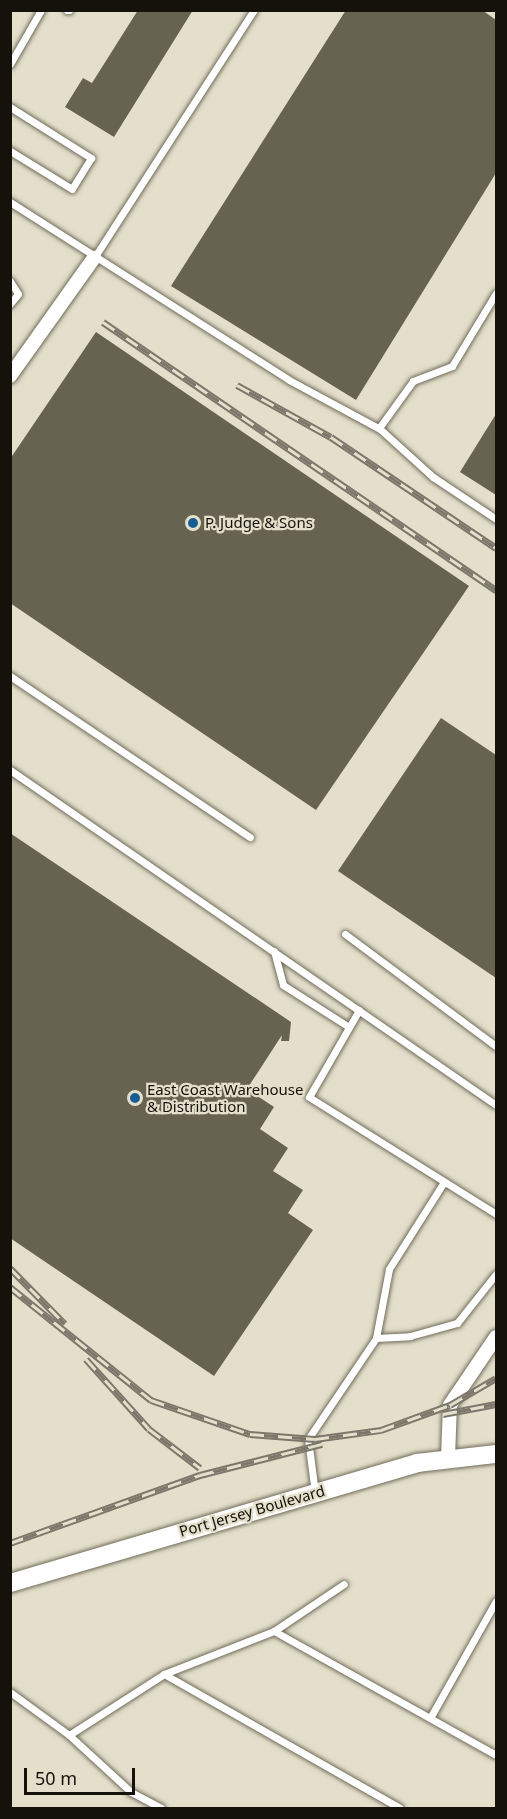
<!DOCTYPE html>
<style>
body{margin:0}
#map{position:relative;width:507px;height:1819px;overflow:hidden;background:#e4dfcb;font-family:"Noto Sans",sans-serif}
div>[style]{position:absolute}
.building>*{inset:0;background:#676351}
.roads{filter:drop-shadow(0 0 2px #706c5a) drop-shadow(0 0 2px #706c5a)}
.lane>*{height:7px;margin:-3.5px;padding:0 3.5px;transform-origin:3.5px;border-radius:3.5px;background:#fff}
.street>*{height:14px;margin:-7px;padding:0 7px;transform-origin:7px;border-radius:7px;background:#fff}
.secondary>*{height:18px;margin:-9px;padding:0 9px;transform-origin:9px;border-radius:9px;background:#fff}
.rail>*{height:7px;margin-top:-3.5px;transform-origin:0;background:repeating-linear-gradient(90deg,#e4dfcb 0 14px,#7b776a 0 28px);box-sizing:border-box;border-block:2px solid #7b776a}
.dots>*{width:16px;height:16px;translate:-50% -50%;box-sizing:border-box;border:3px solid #e4dfcb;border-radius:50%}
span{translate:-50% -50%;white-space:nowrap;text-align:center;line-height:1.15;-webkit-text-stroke:4.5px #e4dfcb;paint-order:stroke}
.poi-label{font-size:15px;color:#14120b}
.left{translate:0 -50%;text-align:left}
.street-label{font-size:15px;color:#14120b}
.frame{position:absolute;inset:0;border:12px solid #14120b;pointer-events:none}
.scale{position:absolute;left:24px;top:1768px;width:111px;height:27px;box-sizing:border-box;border:3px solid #14120b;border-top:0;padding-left:8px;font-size:18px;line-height:21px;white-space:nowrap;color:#14120b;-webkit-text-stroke:4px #e4dfcb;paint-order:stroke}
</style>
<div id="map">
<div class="building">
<i style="clip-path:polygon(138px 10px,193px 10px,114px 137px,65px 107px,83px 78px,92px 83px)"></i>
<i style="clip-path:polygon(346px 10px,482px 10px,496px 20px,496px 173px,356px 400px,171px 286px)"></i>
<i style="clip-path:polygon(96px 332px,469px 586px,316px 810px,10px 603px,10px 459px)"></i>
<i style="clip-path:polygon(496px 414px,496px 495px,460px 472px)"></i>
<i style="clip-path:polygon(441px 718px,496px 755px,496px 978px,338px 871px)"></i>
<i style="clip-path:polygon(10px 833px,291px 1022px,289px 1041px,281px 1041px,282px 1035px,247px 1089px,274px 1107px,260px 1129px,288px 1148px,273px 1171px,303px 1190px,288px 1213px,313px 1230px,214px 1376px,10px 1238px)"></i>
</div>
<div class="roads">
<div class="lane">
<i style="left:67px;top:10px;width:2px"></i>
<i style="left:10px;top:64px;width:62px;rotate:-60.1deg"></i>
<i style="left:10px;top:107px;width:96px;rotate:32.2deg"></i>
<i style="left:91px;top:158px;width:36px;rotate:122deg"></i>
<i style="left:72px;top:189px;width:73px;rotate:-148.5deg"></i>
<i style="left:10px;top:202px;width:331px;rotate:32.5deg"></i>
<i style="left:289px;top:380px;width:103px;rotate:28.3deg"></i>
<i style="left:380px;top:429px;width:72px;rotate:42.2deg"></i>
<i style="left:433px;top:477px;width:76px;rotate:33.7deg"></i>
<i style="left:94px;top:258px;width:295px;rotate:-57.2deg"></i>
<i style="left:10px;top:281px;width:15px;rotate:58deg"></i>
<i style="left:18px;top:294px;width:13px;rotate:129deg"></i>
<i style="left:379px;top:428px;width:58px;rotate:-54.1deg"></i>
<i style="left:413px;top:381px;width:42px;rotate:-21deg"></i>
<i style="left:452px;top:366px;width:85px;rotate:-58.9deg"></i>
<i style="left:10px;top:676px;width:289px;rotate:33.9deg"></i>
<i style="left:10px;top:770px;width:590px;rotate:34.58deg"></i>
<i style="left:345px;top:934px;width:188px;rotate:36.6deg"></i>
<i style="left:274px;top:951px;width:35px;rotate:75deg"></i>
<i style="left:283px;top:985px;width:78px;rotate:32.5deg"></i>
<i style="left:359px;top:1010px;width:100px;rotate:119.9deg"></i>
<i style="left:309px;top:1097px;width:221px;rotate:32deg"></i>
<i style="left:376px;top:1338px;width:34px;rotate:-3deg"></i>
<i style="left:410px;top:1336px;width:49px;rotate:-15.5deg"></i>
<i style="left:457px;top:1323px;width:63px;rotate:-51.5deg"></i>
<i style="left:315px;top:1493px;width:54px;rotate:-97.4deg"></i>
<i style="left:308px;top:1439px;width:122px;rotate:-56deg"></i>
<i style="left:376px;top:1338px;width:70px;rotate:-79.3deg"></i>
<i style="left:389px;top:1269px;width:103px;rotate:-57.7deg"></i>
<i style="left:274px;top:1631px;width:254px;rotate:29.2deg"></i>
<i style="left:164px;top:1674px;width:271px;rotate:29.6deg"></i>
<i style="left:10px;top:1692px;width:73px;rotate:36.1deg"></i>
<i style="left:69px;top:1735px;width:113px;rotate:-32.7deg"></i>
<i style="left:164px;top:1674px;width:118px;rotate:-21.4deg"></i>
<i style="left:274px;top:1631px;width:84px;rotate:-33.9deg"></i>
<i style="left:430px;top:1718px;width:134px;rotate:-60.6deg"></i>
<i style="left:69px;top:1735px;width:84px;rotate:42.6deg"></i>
<i style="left:131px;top:1792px;width:34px;rotate:28deg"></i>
</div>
<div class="street">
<i style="left:10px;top:376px;width:145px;rotate:-54.6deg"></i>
<i style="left:448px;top:1457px;width:52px;rotate:-87.8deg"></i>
<i style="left:450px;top:1405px;width:82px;rotate:-55.9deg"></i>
</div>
<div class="secondary">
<i style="left:10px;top:1583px;width:424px;rotate:-16.4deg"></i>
<i style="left:417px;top:1463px;width:80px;rotate:-6.5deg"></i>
</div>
</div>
<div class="rail">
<i style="left:103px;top:322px;width:476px;rotate:34.3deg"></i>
<i style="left:237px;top:385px;width:107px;rotate:29deg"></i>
<i style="left:331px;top:437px;width:199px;rotate:33.9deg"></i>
<i style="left:10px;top:1268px;width:78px;rotate:45.5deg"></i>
<i style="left:10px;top:1287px;width:181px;rotate:38.7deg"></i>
<i style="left:151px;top:1400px;width:105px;rotate:19deg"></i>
<i style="left:250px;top:1434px;width:65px;rotate:4.4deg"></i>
<i style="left:315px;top:1439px;width:67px;rotate:-7.8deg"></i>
<i style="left:381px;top:1430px;width:73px;rotate:-19.9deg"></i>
<i style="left:450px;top:1405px;width:53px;rotate:-30.4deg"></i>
<i style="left:86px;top:1359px;width:94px;rotate:48deg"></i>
<i style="left:149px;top:1429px;width:64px;rotate:37.4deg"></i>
<i style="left:443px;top:1414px;width:54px;rotate:-10.7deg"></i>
<i style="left:10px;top:1543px;width:202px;rotate:-19.7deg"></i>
<i style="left:200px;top:1475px;width:126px;rotate:-14.3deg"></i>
</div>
<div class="dots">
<i style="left:193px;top:523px;background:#165d91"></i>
<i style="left:135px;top:1098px;background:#165d91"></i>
</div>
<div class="poi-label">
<span class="left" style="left:205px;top:523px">P. Judge &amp; Sons</span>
<span class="left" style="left:147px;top:1098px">East Coast Warehouse<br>&amp; Distribution</span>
</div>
<div class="street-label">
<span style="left:252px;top:1511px;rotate:-16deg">Port Jersey Boulevard</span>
</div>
<div class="frame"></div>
<div class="scale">50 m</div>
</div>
